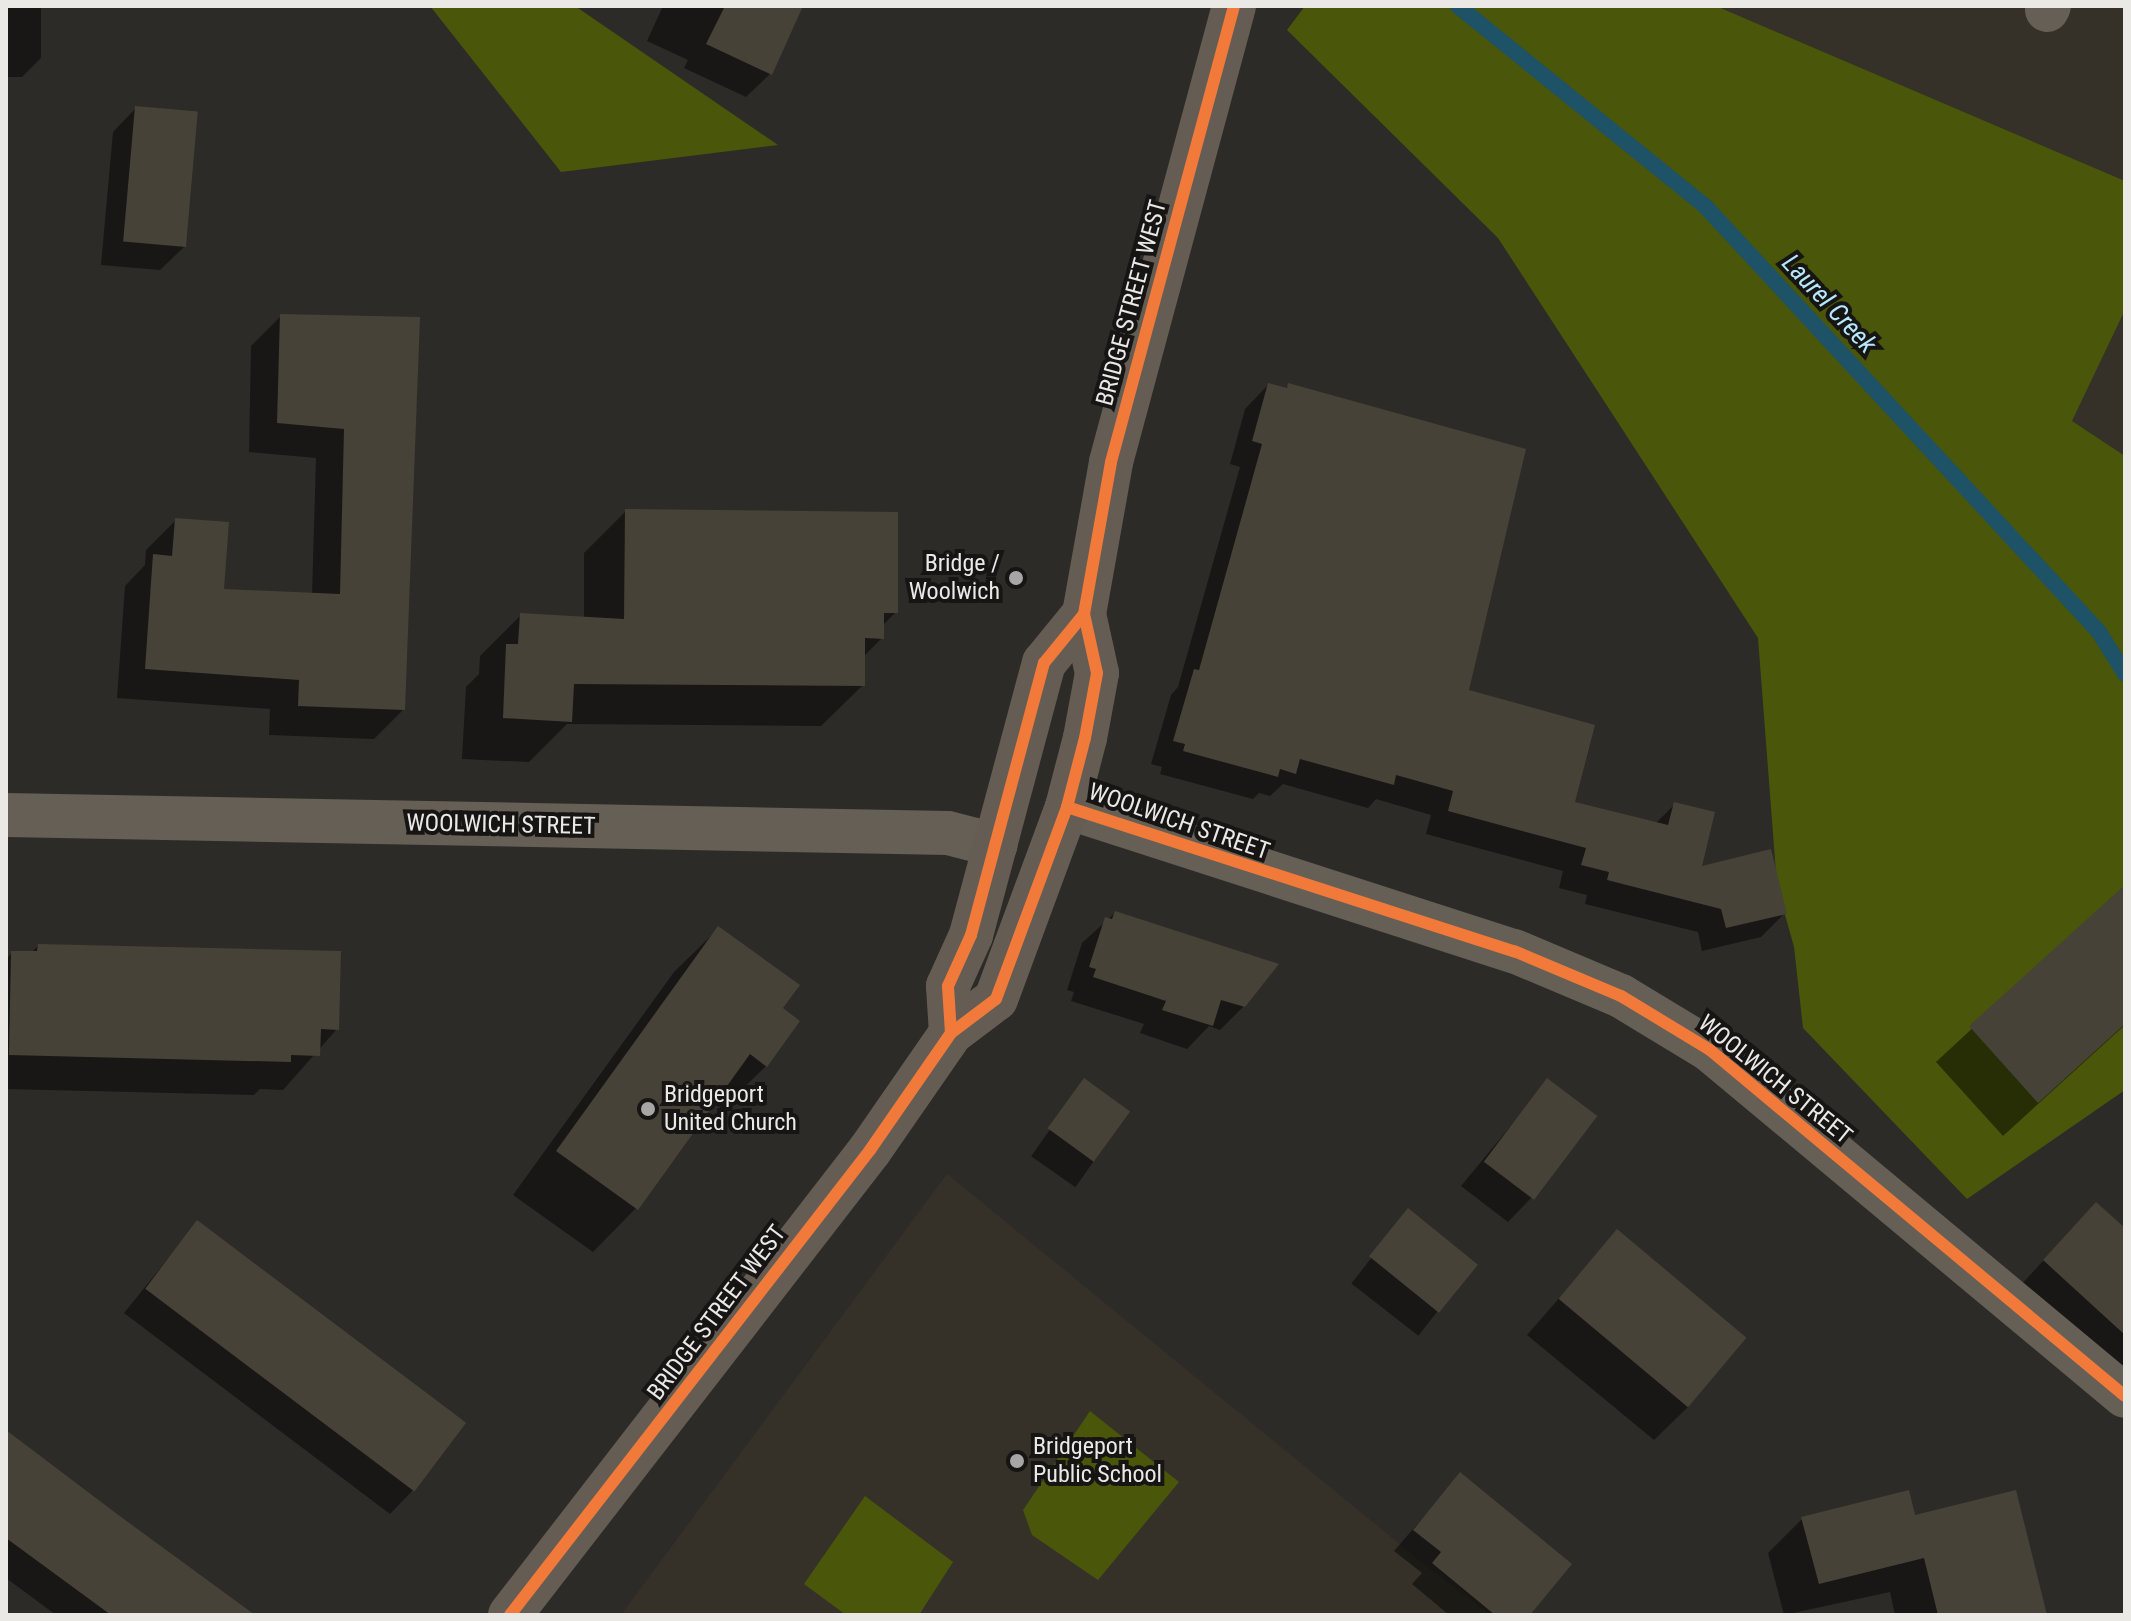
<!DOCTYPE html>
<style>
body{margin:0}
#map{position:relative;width:2131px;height:1621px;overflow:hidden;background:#2d2b28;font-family:"Roboto Condensed",sans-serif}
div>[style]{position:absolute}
.built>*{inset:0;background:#363128}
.green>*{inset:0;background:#4a560a}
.shadow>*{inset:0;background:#0007;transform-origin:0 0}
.stream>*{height:16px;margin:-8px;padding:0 8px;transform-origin:8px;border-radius:8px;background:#1d5267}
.building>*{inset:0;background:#474237;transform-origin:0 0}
.street>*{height:44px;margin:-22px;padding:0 22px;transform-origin:22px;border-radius:22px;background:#655f56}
.secondary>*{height:44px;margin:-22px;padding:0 22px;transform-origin:22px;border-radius:22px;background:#655d53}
.cycleway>*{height:12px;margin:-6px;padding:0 6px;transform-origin:6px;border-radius:6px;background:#f17a3a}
.dots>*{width:22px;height:22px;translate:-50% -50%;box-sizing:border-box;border:4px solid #161513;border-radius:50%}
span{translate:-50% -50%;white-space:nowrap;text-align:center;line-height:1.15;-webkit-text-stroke:8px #161513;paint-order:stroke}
.street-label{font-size:24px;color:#eae9e6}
.poi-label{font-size:24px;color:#eae9e6}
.right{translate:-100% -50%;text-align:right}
.left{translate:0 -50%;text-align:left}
.water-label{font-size:26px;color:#b6e7fd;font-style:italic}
.frame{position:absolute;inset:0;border:8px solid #eae9e6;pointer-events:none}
</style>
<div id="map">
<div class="built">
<i style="clip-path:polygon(1716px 6px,2125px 6px,2125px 181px)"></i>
<i style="clip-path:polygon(2125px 310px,2125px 456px,2072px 421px)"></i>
<i style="clip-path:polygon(947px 1174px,1424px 1564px,1491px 1615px,621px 1615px)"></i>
</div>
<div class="green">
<i style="clip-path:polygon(430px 6px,575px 6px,778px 145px,561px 172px)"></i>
<i style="clip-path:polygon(1305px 6px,1716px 6px,2125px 181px,2125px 310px,2072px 421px,2125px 456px,2125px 1090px,1967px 1199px,1803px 1028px,1794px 947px,1777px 886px,1758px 638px,1498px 238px,1287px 30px)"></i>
<i style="clip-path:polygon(1090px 1411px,1179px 1482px,1098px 1580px,1032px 1535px,1023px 1510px)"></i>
<i style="clip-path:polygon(865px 1496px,953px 1562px,919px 1615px,846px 1615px,804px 1584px)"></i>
</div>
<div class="shadow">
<i style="clip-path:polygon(6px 6px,41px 6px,41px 58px,22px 77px,6px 77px)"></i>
<i style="clip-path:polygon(663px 6px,801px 6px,770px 74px,746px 97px,684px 68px,688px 60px,647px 41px)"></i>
<i style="clip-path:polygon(136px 108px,184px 247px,160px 270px,101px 265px,113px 132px)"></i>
<i style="clip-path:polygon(281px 316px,418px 319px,403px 710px,374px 739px,269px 735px,270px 709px,117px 698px,125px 586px,145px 565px,146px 550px,176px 520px,222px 591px,312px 595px,316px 458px,249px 452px,251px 346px)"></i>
<i style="clip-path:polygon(1268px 385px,1284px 390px,1289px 385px,1466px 692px,1573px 803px,1655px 824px,1675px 804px,1699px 868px,1785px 913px,1761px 937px,1702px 951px,1698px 932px,1585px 904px,1587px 895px,1559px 888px,1563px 871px,1426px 834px,1431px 815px,1376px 799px,1368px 808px,1283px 784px,1270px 796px,1259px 793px,1253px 799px,1160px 774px,1162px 767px,1151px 764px,1171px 695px,1178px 687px,1240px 467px,1230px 464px,1245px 409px)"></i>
<i style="clip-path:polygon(626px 511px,896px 612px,882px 626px,882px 638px,863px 657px,863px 685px,821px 726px,567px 724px,529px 762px,462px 759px,466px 687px,479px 674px,480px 656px,521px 615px,584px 618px,584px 553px)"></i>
<i style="clip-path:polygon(2125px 887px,2125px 1025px,2003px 1136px,1936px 1062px)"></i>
<i style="clip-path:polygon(1115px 913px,1244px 1006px,1220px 1030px,1209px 1026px,1187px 1049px,1140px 1033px,1144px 1024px,1071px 1001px,1074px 992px,1067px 990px,1082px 943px)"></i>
<i style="clip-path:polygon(718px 929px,780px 1009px,766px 1066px,722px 1109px,713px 1103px,636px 1208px,593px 1252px,513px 1195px,674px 972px)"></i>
<i style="clip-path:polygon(38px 946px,337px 1029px,283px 1090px,260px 1089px,254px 1095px,6px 1089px,6px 959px,12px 953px,31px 953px)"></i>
<i style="left:1084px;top:1081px;width:54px;height:92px;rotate:35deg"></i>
<i style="clip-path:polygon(1548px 1081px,1531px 1198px,1508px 1222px,1461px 1186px)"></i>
<i style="left:1408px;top:1211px;width:85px;height:92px;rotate:38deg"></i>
<i style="clip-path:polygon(197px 1223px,413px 1490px,390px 1514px,124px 1313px)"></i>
<i style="clip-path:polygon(2073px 1228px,2125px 1231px,2125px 1380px,2021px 1285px)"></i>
<i style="clip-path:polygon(1617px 1232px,1689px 1406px,1654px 1440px,1527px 1335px)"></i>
<i style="clip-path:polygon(6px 1432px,252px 1615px,56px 1615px,6px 1578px)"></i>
<i style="clip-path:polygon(1460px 1475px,1528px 1615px,1449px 1615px,1412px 1584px,1422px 1573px,1394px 1551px)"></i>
<i style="clip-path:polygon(1914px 1517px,2045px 1615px,1895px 1615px,1890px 1592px,1784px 1615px,1768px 1553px,1802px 1519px)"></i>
</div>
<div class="stream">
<i style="left:1458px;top:6px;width:318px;rotate:39deg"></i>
<i style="left:1705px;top:206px;width:580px;rotate:47.23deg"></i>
<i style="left:2099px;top:632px;width:49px;rotate:58.2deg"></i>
</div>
<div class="building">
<i style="clip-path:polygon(725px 6px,803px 6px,772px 75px,706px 44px)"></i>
<i style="left:135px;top:106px;width:63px;height:136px;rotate:5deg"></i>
<i style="clip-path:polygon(280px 314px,420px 317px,405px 710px,298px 706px,299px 680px,145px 669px,153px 554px,172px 556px,175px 518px,229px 522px,224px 589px,340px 594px,344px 429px,277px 423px)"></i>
<i style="clip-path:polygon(1268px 383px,1287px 388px,1288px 383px,1526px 449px,1469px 690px,1595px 725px,1575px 802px,1668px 825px,1674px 802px,1715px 812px,1702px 866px,1771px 849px,1787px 914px,1726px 928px,1721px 909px,1607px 880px,1609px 872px,1581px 865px,1586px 848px,1448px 811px,1453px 791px,1396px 775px,1394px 785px,1300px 759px,1296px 774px,1280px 769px,1278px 777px,1183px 751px,1185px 744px,1173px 741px,1194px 669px,1199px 670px,1262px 444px,1252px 441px)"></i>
<i style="clip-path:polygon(625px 509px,898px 512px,898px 613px,884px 613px,884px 639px,865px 638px,865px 686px,574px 684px,572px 722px,503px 718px,506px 644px,518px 644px,520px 613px,624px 619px)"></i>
<i style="clip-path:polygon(2125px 885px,2125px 1024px,2038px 1103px,1969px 1026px)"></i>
<i style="clip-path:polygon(1115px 911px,1279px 964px,1245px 1007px,1221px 1000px,1213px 1026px,1162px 1010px,1166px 1001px,1093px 977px,1096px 969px,1089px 967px,1105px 917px,1112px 919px)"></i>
<i style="clip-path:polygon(718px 926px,800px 985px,783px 1008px,800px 1021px,767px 1067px,750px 1054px,638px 1210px,556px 1151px)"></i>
<i style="clip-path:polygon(38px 944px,341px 951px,339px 1030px,321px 1029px,320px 1056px,291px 1055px,291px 1062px,9px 1055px,11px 951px,37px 951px)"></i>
<i style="left:1084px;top:1078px;width:57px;height:62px;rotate:36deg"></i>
<i style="left:1547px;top:1078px;width:63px;height:105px;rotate:37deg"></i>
<i style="clip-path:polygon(2096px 1202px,2125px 1228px,2125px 1335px,2043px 1260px)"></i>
<i style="left:1408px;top:1208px;width:90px;height:62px;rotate:39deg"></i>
<i style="left:197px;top:1220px;width:337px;height:86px;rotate:37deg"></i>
<i style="left:1617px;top:1229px;width:169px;height:91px;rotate:40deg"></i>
<i style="clip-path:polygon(6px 1430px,117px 1514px,255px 1615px,111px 1615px,6px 1538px)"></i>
<i style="clip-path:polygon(1460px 1472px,1572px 1564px,1530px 1615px,1495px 1615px,1432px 1563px,1441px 1552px,1413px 1530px)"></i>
<i style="clip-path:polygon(1909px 1490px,1915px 1515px,2016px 1490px,2047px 1615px,1938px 1615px,1924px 1558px,1819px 1584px,1801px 1517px)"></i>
</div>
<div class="street">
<i style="left:2047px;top:10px;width:4px;rotate:-63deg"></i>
<i style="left:1067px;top:807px;width:470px;rotate:17.9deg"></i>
<i style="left:1514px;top:951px;width:116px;rotate:22.8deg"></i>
<i style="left:1621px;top:996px;width:104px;rotate:31.2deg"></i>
<i style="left:1710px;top:1050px;width:540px;rotate:39.82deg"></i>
<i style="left:6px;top:815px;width:942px;rotate:1.09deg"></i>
<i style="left:948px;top:833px;width:49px;rotate:14.3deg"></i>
</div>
<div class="secondary">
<i style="left:951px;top:1033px;width:47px;rotate:-93.7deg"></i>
<i style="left:948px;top:986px;width:56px;rotate:-65.7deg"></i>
<i style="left:971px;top:935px;width:282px;rotate:-75deg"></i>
<i style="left:1044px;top:663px;width:63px;rotate:-50.8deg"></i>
<i style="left:510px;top:1615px;width:588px;rotate:-52.25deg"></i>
<i style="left:870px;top:1150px;width:142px;rotate:-55.3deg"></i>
<i style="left:951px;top:1033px;width:56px;rotate:-37.1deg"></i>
<i style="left:996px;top:999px;width:205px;rotate:-69.7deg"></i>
<i style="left:1067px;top:807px;width:71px;rotate:-75.4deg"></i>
<i style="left:1085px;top:738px;width:66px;rotate:-79.5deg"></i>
<i style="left:1097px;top:673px;width:60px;rotate:-102.4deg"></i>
<i style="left:1084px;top:614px;width:154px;rotate:-79.9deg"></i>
<i style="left:1111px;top:462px;width:472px;rotate:-74.9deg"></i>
</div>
<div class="cycleway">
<i style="left:1067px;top:807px;width:470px;rotate:17.9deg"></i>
<i style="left:1514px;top:951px;width:116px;rotate:22.8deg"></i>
<i style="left:1621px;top:996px;width:104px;rotate:31.2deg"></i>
<i style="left:1710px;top:1050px;width:540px;rotate:39.82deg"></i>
<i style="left:951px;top:1033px;width:47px;rotate:-93.7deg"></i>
<i style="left:948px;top:986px;width:56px;rotate:-65.7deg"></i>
<i style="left:971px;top:935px;width:282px;rotate:-75deg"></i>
<i style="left:1044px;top:663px;width:63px;rotate:-50.8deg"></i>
<i style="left:510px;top:1615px;width:588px;rotate:-52.25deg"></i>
<i style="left:870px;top:1150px;width:142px;rotate:-55.3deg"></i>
<i style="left:951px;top:1033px;width:56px;rotate:-37.1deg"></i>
<i style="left:996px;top:999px;width:205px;rotate:-69.7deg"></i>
<i style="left:1067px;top:807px;width:71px;rotate:-75.4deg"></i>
<i style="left:1085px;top:738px;width:66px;rotate:-79.5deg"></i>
<i style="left:1097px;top:673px;width:60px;rotate:-102.4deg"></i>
<i style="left:1084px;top:614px;width:154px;rotate:-79.9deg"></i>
<i style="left:1111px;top:462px;width:472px;rotate:-74.9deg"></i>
</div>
<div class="dots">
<i style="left:1016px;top:578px;background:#a8a6a4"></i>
<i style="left:648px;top:1109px;background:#a8a6a4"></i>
<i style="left:1017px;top:1461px;background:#a8a6a4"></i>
</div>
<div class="street-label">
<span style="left:1132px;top:303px;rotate:-75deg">BRIDGE STREET WEST</span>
<span style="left:1179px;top:822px;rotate:19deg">WOOLWICH STREET</span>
<span style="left:501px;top:825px;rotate:1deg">WOOLWICH STREET</span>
<span style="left:1775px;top:1080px;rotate:39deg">WOOLWICH STREET</span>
<span style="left:717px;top:1313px;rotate:-53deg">BRIDGE STREET WEST</span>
</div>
<div class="poi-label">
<span class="right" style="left:1000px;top:578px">Bridge /<br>Woolwich</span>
<span class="left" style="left:664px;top:1109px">Bridgeport<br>United Church</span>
<span class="left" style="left:1033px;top:1461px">Bridgeport<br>Public School</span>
</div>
<div class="water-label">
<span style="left:1829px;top:304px;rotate:47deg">Laurel Creek</span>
</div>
<div class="frame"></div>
</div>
